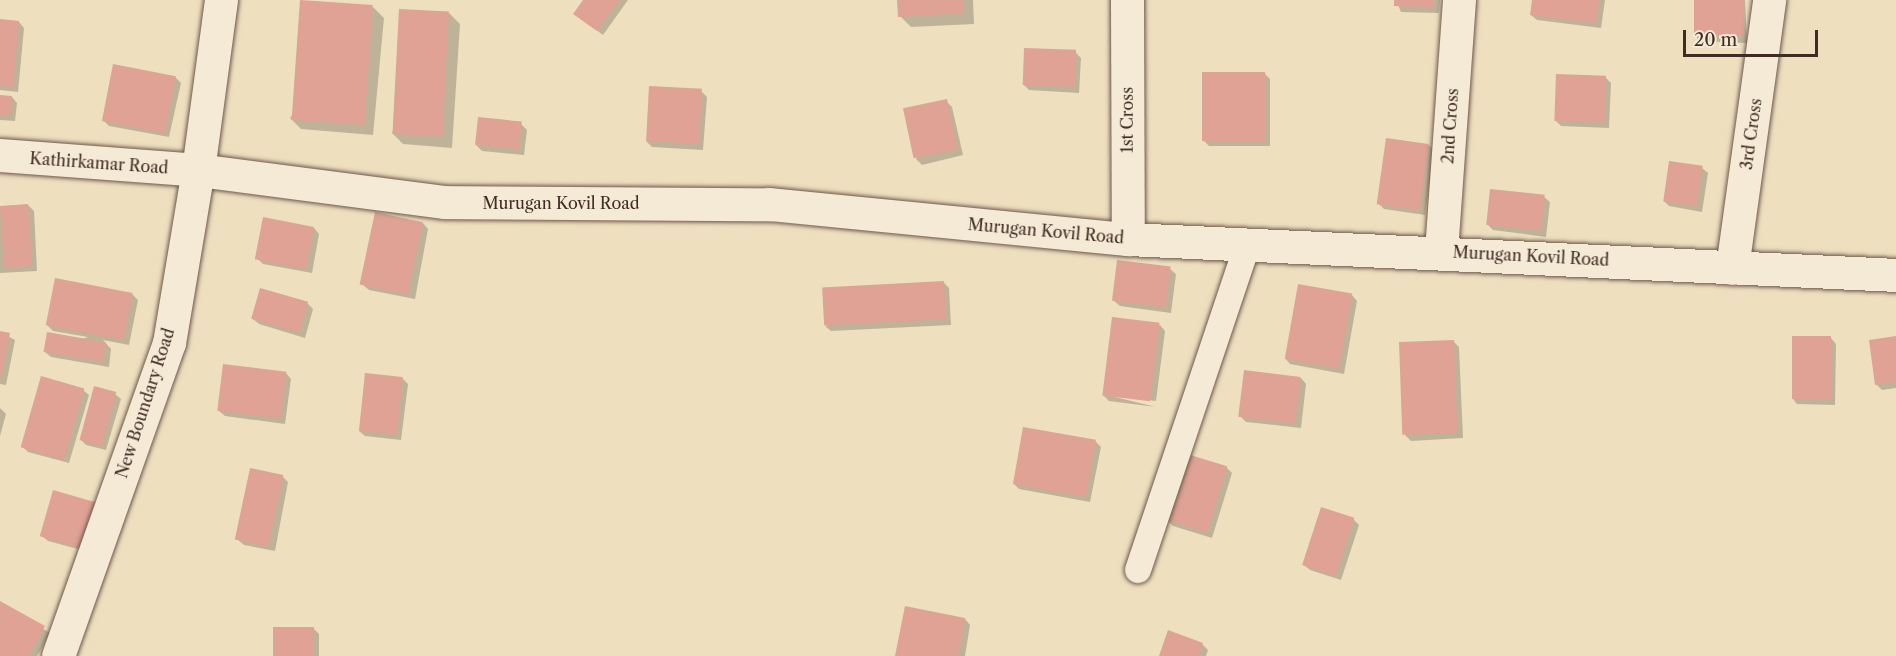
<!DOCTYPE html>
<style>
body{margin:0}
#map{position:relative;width:1896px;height:656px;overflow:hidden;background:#eedfbf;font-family:"Libre Caslon Text",serif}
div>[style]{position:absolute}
.shadow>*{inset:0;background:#0003}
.building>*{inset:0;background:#dfa294;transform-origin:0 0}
.roads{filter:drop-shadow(0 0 2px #6c594c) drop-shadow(0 0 2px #6c594c)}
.lane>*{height:26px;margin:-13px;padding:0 13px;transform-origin:13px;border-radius:13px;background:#f4ead5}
.street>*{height:33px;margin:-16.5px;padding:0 16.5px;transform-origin:16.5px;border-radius:16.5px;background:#f4ead5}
.secondary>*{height:33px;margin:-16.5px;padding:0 16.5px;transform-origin:16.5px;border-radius:16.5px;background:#f4ead5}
span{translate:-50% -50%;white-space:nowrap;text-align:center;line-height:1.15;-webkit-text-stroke:4.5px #f4ead5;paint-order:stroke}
.street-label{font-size:16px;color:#412c25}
.scale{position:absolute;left:1683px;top:30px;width:135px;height:27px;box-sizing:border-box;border:3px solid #412c25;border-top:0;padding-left:8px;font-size:18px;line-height:21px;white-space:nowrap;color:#412c25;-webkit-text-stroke:4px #f4ead5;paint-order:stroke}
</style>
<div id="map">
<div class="shadow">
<i style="clip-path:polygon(584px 0,628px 0,603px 35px,575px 14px)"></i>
<i style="clip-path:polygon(899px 0,973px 0,974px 24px,911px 27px,900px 16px)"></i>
<i style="clip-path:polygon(1396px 0,1440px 0,1439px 13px,1401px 12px)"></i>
<i style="clip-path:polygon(1533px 0,1605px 0,1601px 28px,1537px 20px,1531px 15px)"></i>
<i style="clip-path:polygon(1695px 0,1745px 0,1747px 43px,1700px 41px,1694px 35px)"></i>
<i style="clip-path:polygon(373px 7px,384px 18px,373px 135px,301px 129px,290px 118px)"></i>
<i style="clip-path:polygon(449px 13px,460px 24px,452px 148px,403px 144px,392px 133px)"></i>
<i style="clip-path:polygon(0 21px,19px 22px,24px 28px,18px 92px,0 90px)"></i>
<i style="clip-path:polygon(1075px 52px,1081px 58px,1079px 93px,1029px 90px,1023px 84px)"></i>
<i style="clip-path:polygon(1264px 73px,1270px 79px,1270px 146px,1209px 146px,1203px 140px)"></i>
<i style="clip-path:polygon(175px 77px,181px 83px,169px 137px,109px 126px,103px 120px)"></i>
<i style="clip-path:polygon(1605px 77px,1611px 83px,1609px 128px,1561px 126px,1555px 120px)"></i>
<i style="clip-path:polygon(701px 91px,707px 97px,703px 150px,652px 147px,646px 141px)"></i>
<i style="clip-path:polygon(0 96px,12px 97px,17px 103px,15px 121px,0 120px)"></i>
<i style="clip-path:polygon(946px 101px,952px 107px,963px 155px,922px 165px,916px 159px)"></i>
<i style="clip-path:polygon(521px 124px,527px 130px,524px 155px,482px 151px,476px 145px)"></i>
<i style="clip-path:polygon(1429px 145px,1434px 151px,1425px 215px,1384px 209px,1378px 203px)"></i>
<i style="clip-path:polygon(1702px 168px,1708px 173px,1702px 212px,1669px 206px,1664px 201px)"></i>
<i style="clip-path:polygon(1544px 197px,1550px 202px,1546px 237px,1493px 230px,1487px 224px)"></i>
<i style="clip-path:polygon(28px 205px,34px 211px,37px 271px,0 273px,0 207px)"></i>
<i style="clip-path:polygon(423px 223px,428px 229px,415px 299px,369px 290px,363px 285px)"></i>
<i style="clip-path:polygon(314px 228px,319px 234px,312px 273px,263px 264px,257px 258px)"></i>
<i style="clip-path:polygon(1170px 269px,1176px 274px,1171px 313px,1120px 306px,1114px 301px)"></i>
<i style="clip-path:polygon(943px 282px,949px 288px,951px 325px,831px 331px,825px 326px)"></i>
<i style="clip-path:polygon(132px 294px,138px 300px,129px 345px,103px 340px,111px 349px,109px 367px,51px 357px,45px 352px,88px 337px,53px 331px,47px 325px)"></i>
<i style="clip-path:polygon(1352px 295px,1357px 301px,1344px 374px,1290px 364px,1285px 358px)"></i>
<i style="clip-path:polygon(307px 303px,313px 309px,305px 338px,259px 324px,253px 319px)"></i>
<i style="clip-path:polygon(1160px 325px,1165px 331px,1156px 401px,1107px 395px,1156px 407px,1109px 401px,1103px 395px)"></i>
<i style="clip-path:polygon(0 332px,15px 340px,6px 385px,0 384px)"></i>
<i style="clip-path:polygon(1896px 337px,1896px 388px,1882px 390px,1877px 385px)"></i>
<i style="clip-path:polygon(1831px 338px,1836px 344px,1835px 405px,1797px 404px,1792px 398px)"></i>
<i style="clip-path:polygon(1453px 341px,1459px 347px,1463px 438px,1411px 441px,1405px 435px)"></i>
<i style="clip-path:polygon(286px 373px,291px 379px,285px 424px,225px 416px,219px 411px)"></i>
<i style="clip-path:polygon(402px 378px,408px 384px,401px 440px,365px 436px,359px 431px)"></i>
<i style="clip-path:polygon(1301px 378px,1306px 384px,1301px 428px,1246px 422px,1240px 416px)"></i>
<i style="clip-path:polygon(83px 390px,89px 395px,69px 463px,28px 452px,22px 446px)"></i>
<i style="clip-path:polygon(115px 394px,121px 399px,106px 450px,86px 445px,80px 439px)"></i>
<i style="clip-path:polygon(0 408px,6px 414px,0 436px)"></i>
<i style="clip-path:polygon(1095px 441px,1101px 447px,1090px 502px,1019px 489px,1014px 484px)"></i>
<i style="clip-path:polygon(1226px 467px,1232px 473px,1212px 538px,1173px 526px,1167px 520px)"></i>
<i style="clip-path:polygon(282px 476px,288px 482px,275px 551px,244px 545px,238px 540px)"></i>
<i style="clip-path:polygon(54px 492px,89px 552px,48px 541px,42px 536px)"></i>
<i style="clip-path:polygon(1353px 519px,1359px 525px,1341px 580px,1310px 570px,1304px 565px)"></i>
<i style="clip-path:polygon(0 603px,50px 633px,37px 656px,0 656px)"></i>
<i style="clip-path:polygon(965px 619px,970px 625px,965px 656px,898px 656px)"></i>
<i style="clip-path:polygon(313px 628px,319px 634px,319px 656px,275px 656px)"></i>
<i style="clip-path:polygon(1202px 644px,1208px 650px,1206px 656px,1160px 656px)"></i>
</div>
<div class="building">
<i style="left:300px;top:0;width:73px;height:120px;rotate:4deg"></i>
<i style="clip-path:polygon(583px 0,619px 0,597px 31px,573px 14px)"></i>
<i style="clip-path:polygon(897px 0,963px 0,963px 13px,898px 17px)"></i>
<i style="clip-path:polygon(1394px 0,1434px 0,1434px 7px,1394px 6px)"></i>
<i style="clip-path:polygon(1532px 0,1599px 0,1596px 23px,1530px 15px)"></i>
<i style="left:1694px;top:0;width:49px;height:36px"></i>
<i style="left:399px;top:9px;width:50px;height:125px;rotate:3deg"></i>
<i style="clip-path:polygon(0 19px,19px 21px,13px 87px,0 85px)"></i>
<i style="left:1024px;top:48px;width:52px;height:37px;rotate:2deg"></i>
<i style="left:113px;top:64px;width:64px;height:58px;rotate:11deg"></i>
<i style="left:1202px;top:72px;width:63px;height:69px"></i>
<i style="left:1556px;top:74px;width:50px;height:47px;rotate:2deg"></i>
<i style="left:649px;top:86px;width:53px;height:55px;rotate:3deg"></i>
<i style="clip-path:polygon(0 95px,12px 96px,10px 116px,0 116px)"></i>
<i style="left:947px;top:99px;width:51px;height:45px;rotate:78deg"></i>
<i style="left:478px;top:117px;width:44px;height:28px;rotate:6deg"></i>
<i style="left:1386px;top:138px;width:43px;height:67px;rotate:8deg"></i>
<i style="left:1669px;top:161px;width:34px;height:41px;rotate:8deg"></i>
<i style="left:1490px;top:189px;width:55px;height:36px;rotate:6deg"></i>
<i style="left:28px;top:204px;width:62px;height:28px;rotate:86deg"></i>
<i style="left:375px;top:212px;width:49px;height:74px;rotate:12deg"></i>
<i style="left:263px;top:217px;width:52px;height:43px;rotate:11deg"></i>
<i style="left:1117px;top:260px;width:54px;height:41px;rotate:7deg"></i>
<i style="left:55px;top:278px;width:79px;height:48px;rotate:11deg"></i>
<i style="left:944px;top:281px;width:38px;height:122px;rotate:87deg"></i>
<i style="left:1298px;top:284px;width:55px;height:76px;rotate:10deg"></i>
<i style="left:260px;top:288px;width:50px;height:32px;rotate:16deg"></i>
<i style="left:1112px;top:317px;width:48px;height:79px;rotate:7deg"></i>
<i style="clip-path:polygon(0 331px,10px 333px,1px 377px,0 377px)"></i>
<i style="left:47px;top:332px;width:60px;height:20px;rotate:10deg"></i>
<i style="left:1792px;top:336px;width:39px;height:63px"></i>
<i style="clip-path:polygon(1896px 336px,1896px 382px,1875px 385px,1869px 340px)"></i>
<i style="left:1454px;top:340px;width:93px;height:55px;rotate:88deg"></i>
<i style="left:223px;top:364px;width:64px;height:47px;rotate:7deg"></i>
<i style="left:1244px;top:370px;width:57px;height:47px;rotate:7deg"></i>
<i style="left:365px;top:373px;width:38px;height:58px;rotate:6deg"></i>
<i style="left:41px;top:376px;width:45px;height:74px;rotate:16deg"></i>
<i style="left:94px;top:386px;width:23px;height:56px;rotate:15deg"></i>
<i style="left:1023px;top:427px;width:74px;height:58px;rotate:10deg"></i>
<i style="left:1187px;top:454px;width:42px;height:69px;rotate:17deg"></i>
<i style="left:250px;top:468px;width:34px;height:73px;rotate:12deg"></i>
<i style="left:53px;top:490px;width:45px;height:48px;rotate:16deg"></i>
<i style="left:1321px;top:507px;width:35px;height:61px;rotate:18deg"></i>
<i style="clip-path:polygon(0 601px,45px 626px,28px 656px,0 656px)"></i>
<i style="clip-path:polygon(905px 606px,965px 618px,958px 656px,895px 656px)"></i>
<i style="left:273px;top:627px;width:41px;height:29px"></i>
<i style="clip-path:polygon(1168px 630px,1203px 643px,1198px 656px,1159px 656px)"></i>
</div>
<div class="roads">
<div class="lane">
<i style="left:1138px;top:570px;width:344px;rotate:-71.4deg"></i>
</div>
<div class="street">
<i style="left:1127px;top:0;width:239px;rotate:89.8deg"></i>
<i style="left:0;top:155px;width:199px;rotate:4.3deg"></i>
<i style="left:198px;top:170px;width:249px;rotate:7.4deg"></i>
<i style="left:445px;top:202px;width:324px;rotate:0.4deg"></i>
<i style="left:769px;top:204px;width:361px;rotate:5.6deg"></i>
<i style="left:1128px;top:239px;width:769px;rotate:2.68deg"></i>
<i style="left:1441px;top:251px;width:252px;rotate:-85.9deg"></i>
<i style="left:1732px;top:268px;width:271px;rotate:-82.1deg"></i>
</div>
<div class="secondary">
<i style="left:58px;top:656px;width:332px;rotate:-70.5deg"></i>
<i style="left:169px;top:343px;width:175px;rotate:-80.5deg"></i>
<i style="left:198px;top:170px;width:172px;rotate:-82.3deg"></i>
</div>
</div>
<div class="street-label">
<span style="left:1127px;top:120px;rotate:-90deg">1st Cross</span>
<span style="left:1450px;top:126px;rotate:-86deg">2nd Cross</span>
<span style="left:1751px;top:134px;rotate:-82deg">3rd Cross</span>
<span style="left:99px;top:163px;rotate:4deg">Kathirkamar Road</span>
<span style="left:561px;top:203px">Murugan Kovil Road</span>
<span style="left:1046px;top:231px;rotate:5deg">Murugan Kovil Road</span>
<span style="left:1531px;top:256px;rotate:3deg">Murugan Kovil Road</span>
<span style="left:145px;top:403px;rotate:-72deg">New Boundary Road</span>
</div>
<div class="scale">20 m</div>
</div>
